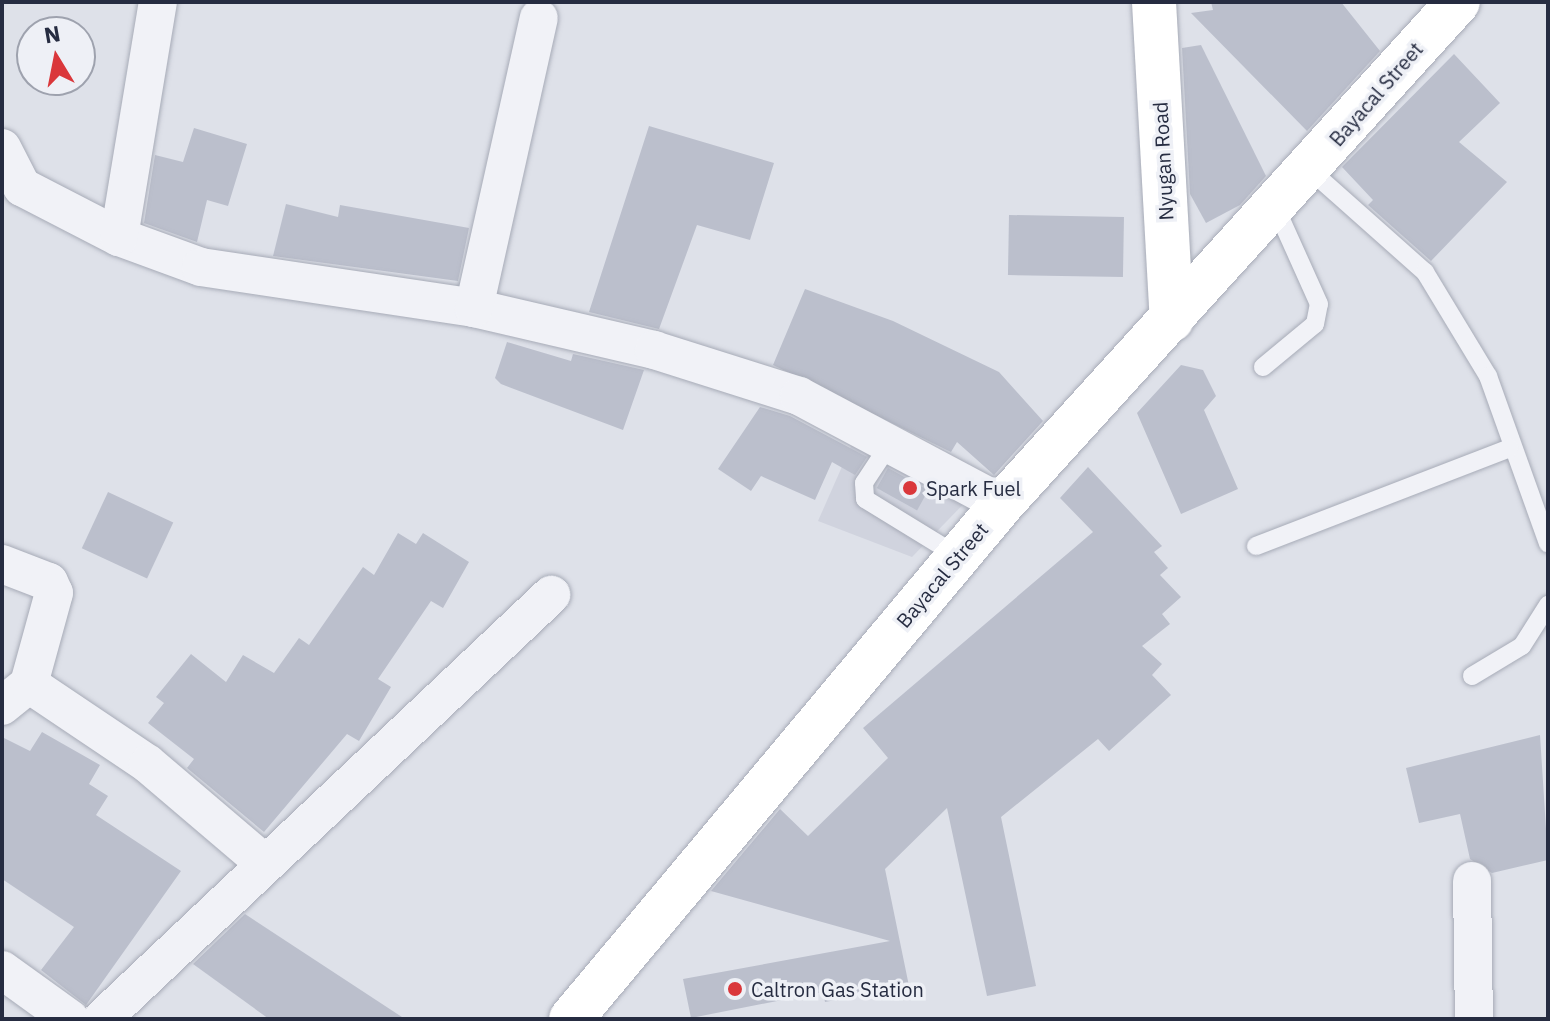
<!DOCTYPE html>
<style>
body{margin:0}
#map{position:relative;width:1550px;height:1021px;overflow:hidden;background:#dee1e9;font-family:"IBM Plex Sans",sans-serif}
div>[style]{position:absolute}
.built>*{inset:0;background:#d0d3de}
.building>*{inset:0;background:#bbbfcc;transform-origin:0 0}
.roads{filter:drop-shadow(0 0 2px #a7abb7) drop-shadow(0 0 2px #a7abb7)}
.lane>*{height:18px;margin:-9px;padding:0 9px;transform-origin:9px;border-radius:9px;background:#f1f2f7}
.street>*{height:38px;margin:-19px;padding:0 19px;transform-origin:19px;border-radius:19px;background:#f1f2f7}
.secondary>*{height:44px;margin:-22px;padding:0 22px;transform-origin:22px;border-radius:22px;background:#fff}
.dots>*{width:22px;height:22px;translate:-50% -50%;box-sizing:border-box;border:4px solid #eef0f6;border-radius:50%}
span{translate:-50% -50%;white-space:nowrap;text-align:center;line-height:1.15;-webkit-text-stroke:7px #eef0f6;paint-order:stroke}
.street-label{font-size:20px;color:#262c41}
.poi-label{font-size:20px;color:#262c41}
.left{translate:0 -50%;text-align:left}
.frame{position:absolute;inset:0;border:4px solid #262c41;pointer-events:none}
.north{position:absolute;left:16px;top:16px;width:80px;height:80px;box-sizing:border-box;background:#eef0f6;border:2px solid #9ea2ae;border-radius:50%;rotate:350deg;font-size:22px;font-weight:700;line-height:32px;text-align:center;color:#262c41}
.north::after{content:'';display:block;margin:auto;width:28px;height:36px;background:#da373b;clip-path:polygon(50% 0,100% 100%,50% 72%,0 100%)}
</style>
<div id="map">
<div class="built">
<i style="clip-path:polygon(863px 419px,981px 486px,912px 557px,818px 521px)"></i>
</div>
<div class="building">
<i style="clip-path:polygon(1211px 2px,1341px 2px,1380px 51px,1307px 131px,1191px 13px,1213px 10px)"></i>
<i style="clip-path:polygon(1201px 45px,1266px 176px,1240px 205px,1206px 223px,1190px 194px,1182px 48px)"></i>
<i style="clip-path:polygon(1454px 54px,1500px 103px,1459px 142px,1507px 182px,1431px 261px,1368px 205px,1373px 200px,1342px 167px)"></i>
<i style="clip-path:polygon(649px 126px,774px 163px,750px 240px,697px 225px,659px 329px,589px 312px)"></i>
<i style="clip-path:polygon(194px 128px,247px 144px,228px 206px,207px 200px,197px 242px,144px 223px,155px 155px,183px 162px)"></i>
<i style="clip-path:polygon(286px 204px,338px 217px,340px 205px,469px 228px,458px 281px,273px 256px)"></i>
<i style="left:1009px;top:215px;width:115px;height:60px;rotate:1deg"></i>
<i style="clip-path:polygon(805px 289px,893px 321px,999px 372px,1043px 421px,994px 475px,957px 442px,951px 452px,773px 365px)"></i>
<i style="clip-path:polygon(507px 342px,571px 361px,573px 354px,644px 370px,623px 430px,501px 384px,495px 378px)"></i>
<i style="clip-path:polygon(1181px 365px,1203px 370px,1216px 396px,1204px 410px,1238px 489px,1181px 514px,1137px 413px)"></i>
<i style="clip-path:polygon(760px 407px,790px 416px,867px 457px,855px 475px,832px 462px,815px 500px,761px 476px,751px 491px,718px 469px)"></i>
<i style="clip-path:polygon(1088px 467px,1162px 546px,1154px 552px,1168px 568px,1160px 575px,1181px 597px,1162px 614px,1170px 624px,1142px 646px,1162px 664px,1152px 675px,1171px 695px,1109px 751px,1098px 739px,1001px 817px,1036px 986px,987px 996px,947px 808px,885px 869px,909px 986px,825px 1002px,823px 992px,691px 1018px,683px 979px,890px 941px,711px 891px,780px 809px,808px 836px,888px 758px,863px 728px,1093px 532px,1060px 498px)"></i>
<i style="left:888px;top:468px;width:46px;height:23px;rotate:29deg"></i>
<i style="left:108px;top:492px;width:72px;height:62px;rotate:25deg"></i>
<i style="clip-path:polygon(398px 533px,416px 544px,423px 533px,469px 562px,443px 608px,431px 601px,378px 679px,391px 687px,359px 741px,347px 734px,264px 832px,187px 768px,194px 759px,148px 723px,164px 703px,156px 697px,191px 654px,226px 682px,243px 655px,274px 673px,299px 638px,309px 645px,363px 567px,374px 575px)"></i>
<i style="clip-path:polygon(42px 732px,100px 765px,89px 784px,108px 796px,96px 815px,181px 871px,86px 1005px,41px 970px,74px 927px,2px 879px,2px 737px,30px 751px)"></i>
<i style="clip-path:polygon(1540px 735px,1548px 860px,1492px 873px,1470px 859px,1460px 814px,1419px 823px,1406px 768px)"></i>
<i style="clip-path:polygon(245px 914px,405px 1019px,269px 1019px,193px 964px)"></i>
</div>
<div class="roads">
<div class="lane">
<i style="left:1310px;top:170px;width:154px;rotate:41.6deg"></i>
<i style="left:1425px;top:272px;width:122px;rotate:58.8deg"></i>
<i style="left:1488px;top:376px;width:178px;rotate:70.3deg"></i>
<i style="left:1263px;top:367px;width:67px;rotate:-39.6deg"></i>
<i style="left:1315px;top:324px;width:20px;rotate:-79deg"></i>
<i style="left:1319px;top:304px;width:110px;rotate:-114.2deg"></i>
<i style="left:891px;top:442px;width:49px;rotate:123.4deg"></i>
<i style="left:864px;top:483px;width:16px;rotate:86deg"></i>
<i style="left:865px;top:499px;width:109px;rotate:31.5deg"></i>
<i style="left:1256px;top:546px;width:272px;rotate:-21.1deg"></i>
<i style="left:1472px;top:676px;width:58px;rotate:-31deg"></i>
<i style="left:1522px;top:646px;width:49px;rotate:-57.6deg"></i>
</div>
<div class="street">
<i style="left:2px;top:148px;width:44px;rotate:62.9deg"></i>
<i style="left:22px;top:187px;width:109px;rotate:27.3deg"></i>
<i style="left:119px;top:237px;width:87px;rotate:20.1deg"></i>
<i style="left:201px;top:267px;width:276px;rotate:8.5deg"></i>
<i style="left:474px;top:308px;width:185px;rotate:13.1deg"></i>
<i style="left:654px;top:350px;width:152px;rotate:17.6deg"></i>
<i style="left:799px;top:396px;width:230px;rotate:28deg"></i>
<i style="left:119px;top:237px;width:238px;rotate:-80.6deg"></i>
<i style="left:474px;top:308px;width:297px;rotate:-77.4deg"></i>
<i style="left:2px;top:564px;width:50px;rotate:21deg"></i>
<i style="left:49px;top:582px;width:12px;rotate:66deg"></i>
<i style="left:54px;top:593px;width:94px;rotate:105.4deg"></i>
<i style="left:29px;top:684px;width:35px;rotate:141deg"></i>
<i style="left:29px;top:684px;width:143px;rotate:33.9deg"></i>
<i style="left:148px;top:764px;width:151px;rotate:40.4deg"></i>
<i style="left:1472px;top:881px;width:138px;rotate:89.2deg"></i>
<i style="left:2px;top:970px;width:84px;rotate:35.8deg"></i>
<i style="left:102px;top:1019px;width:618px;rotate:-43.36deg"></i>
</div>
<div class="secondary">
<i style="left:1154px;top:2px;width:318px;rotate:86.8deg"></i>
<i style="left:571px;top:1019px;width:672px;rotate:-50.07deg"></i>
<i style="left:1002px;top:504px;width:678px;rotate:-47.75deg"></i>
</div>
</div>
<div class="dots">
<i style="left:910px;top:488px;background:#da373b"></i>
<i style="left:735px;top:989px;background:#da373b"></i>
</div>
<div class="street-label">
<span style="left:1376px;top:94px;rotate:-49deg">Bayacal Street</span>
<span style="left:1163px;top:161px;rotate:-93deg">Nyugan Road</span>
<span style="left:942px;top:575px;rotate:-50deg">Bayacal Street</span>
</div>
<div class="poi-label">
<span class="left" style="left:926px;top:488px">Spark Fuel</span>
<span class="left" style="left:751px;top:989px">Caltron Gas Station</span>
</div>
<div class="frame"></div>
<div class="north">N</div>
</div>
